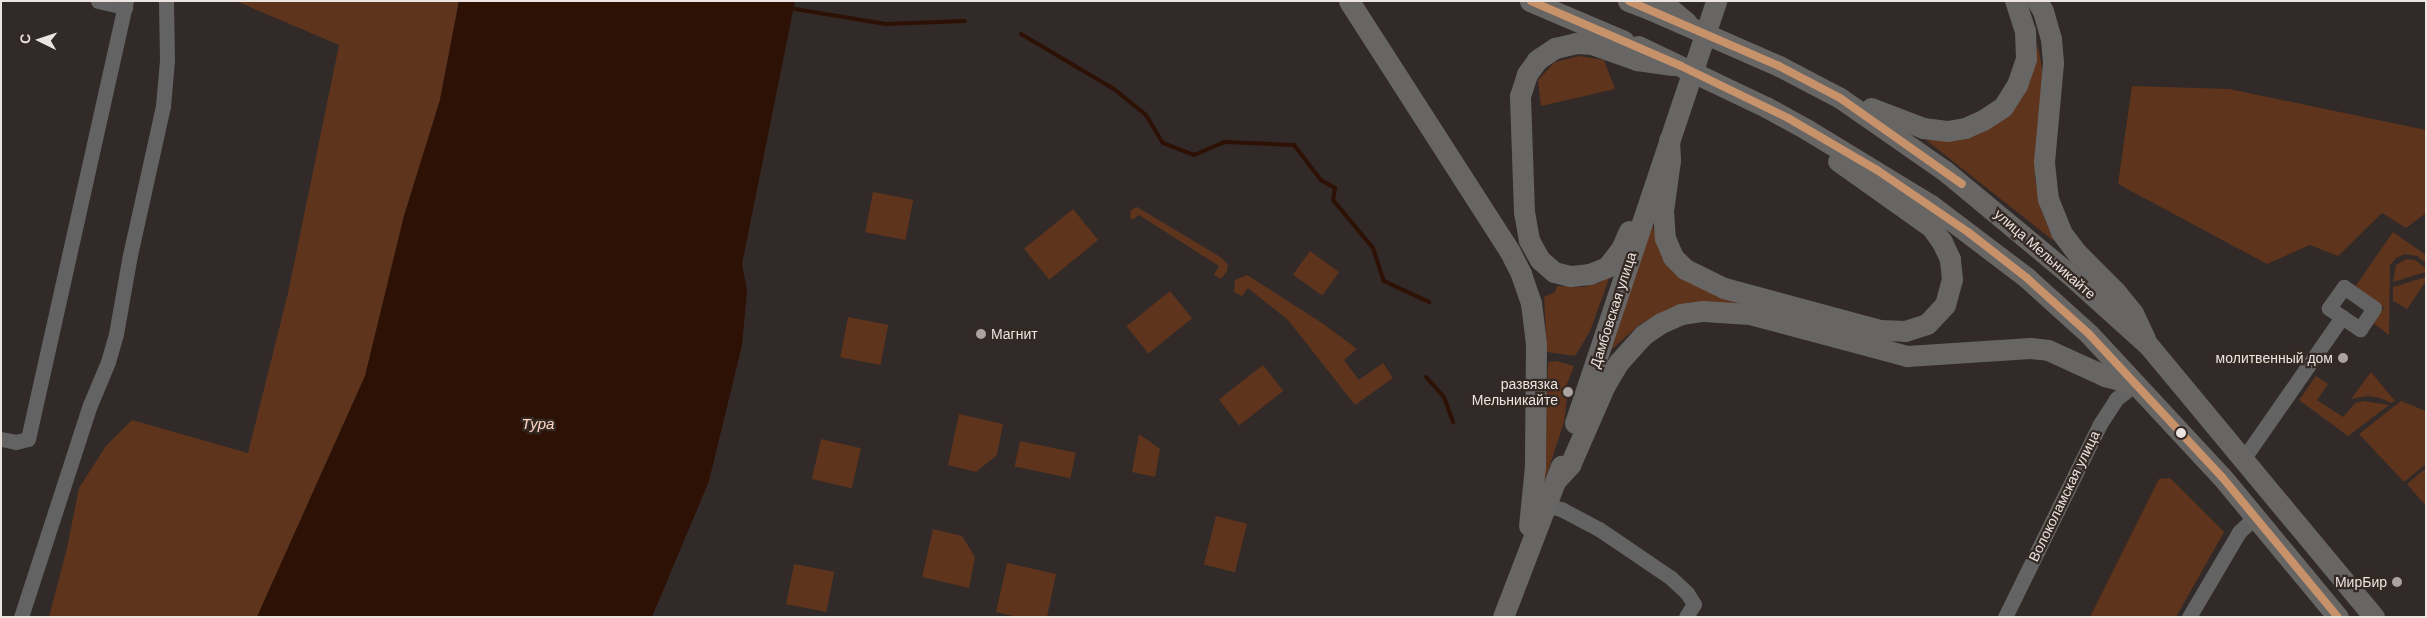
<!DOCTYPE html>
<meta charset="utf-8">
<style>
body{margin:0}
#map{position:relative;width:2427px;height:618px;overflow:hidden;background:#312a28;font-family:Arial,sans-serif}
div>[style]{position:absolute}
.green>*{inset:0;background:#5e341c;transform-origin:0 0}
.water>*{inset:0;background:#2d1104}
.stream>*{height:4px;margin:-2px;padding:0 2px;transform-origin:2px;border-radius:2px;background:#2d1104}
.street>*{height:15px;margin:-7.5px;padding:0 7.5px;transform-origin:7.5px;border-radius:7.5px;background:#636364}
.secondary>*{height:21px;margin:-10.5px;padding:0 10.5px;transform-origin:10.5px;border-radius:10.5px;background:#676665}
.secondary-bridge>*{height:21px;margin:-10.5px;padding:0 10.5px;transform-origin:10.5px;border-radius:10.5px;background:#676665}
.bus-1>*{height:8px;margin:-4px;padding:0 4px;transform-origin:4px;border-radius:4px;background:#c7916a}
.dots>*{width:14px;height:14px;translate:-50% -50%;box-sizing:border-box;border:2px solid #352924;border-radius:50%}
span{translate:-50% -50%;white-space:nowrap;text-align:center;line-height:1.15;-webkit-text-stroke:4.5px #352924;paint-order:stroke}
.street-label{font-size:14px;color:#ece4e1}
.poi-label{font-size:14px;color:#ece4e1}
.left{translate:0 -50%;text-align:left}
.right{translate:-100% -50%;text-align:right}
.water-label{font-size:15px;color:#fdd6c3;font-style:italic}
.frame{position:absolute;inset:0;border:2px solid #ece4e1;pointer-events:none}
.north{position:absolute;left:15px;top:15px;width:50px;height:50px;-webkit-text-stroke:4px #352924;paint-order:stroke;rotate:274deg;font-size:14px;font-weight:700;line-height:20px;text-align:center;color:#ece4e1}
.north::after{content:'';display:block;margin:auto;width:18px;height:22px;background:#ece4e1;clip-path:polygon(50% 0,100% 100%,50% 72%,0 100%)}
</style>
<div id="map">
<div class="green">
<i style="clip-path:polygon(236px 1px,459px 1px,440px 100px,404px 216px,365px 376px,257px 617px,49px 617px,67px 548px,79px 488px,106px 446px,132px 420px,248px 453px,288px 293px,339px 45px)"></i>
<i style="clip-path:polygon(2038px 45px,2043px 74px,2035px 151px,2035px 178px,2041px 210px,2054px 241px,1926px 140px,1957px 140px,1980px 133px,2002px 118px,2031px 74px)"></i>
<i style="clip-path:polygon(1579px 56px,1604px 60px,1615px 89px,1541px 106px,1538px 80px,1555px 62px)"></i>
<i style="clip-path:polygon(2132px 86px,2229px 89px,2426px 130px,2426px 213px,2406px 228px,2382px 213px,2338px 256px,2310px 245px,2267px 264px,2118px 184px)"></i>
<i style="left:873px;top:192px;width:41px;height:41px;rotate:11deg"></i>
<i style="clip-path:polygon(1137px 207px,1222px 258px,1228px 265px,1227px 271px,1221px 279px,1214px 275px,1219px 266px,1139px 215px,1132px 220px,1130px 216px,1131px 210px)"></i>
<i style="left:1073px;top:209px;width:40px;height:63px;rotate:51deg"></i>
<i style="clip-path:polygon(1652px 225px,1661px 249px,1757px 303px,1660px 313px,1640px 324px,1611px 350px)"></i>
<i style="clip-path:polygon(2393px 232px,2426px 255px,2426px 263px,2417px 256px,2405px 254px,2396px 258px,2390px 265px,2389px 335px,2373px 323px,2384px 308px,2355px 287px)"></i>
<i style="left:1310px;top:251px;width:36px;height:29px;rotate:36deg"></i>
<i style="clip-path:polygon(2406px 259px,2415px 260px,2426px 268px,2426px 272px,2393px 282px,2396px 265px)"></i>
<i style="clip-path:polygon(1247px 275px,1322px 323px,1357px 349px,1344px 360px,1359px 380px,1383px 363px,1393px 378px,1355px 405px,1288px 320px,1248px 288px,1242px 296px,1234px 292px,1235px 280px)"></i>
<i style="clip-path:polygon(1610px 276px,1590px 331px,1575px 356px,1547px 352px,1544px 297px,1555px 292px,1557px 286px,1583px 287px,1599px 283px)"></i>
<i style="clip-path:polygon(2426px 277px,2426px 281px,2407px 309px,2393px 301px,2393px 287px)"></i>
<i style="left:1170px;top:291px;width:35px;height:56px;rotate:51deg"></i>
<i style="left:848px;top:317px;width:41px;height:41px;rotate:11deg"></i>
<i style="clip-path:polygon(1556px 361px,1574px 366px,1562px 396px,1567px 398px,1564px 422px,1545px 480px,1543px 479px,1548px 362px)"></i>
<i style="left:1263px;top:365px;width:33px;height:56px;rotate:52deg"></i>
<i style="clip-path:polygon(2371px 372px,2395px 401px,2391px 403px,2380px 398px,2368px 396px,2351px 399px)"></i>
<i style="clip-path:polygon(2316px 376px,2328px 384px,2317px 400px,2343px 417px,2355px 403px,2363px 401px,2389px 405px,2348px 436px,2299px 400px)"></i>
<i style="clip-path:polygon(2401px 401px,2426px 411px,2426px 464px,2404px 482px,2359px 434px)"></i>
<i style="clip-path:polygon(959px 414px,1003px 424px,997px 455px,976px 472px,948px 465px)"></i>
<i style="clip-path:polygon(1139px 434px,1160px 449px,1155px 477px,1132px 472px)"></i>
<i style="left:821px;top:439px;width:41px;height:41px;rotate:13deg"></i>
<i style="left:1020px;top:441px;width:57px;height:26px;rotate:12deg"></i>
<i style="clip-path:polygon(2426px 468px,2426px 506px,2407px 484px)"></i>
<i style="clip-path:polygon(2170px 478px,2224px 532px,2176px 617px,2090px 617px,2159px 479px)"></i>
<i style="left:1216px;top:516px;width:32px;height:50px;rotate:14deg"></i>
<i style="clip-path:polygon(933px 529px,962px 536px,975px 557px,969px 588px,922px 577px)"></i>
<i style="clip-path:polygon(1007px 563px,1056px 574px,1047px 617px,1017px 617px,996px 612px)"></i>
<i style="left:794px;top:564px;width:41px;height:41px;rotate:11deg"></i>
</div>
<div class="water">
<i style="clip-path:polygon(459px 1px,795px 1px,742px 264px,747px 291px,742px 345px,709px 481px,652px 617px,257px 617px,365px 376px,404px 216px,440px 100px)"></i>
</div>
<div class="stream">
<i style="left:795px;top:9px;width:92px;rotate:9.4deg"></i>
<i style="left:886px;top:24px;width:79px;rotate:-2.2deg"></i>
<i style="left:1021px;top:34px;width:108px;rotate:30.6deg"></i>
<i style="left:1114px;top:89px;width:41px;rotate:39.1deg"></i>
<i style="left:1146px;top:115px;width:33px;rotate:59deg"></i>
<i style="left:1163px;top:143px;width:33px;rotate:21deg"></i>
<i style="left:1194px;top:155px;width:34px;rotate:-23deg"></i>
<i style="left:1225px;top:142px;width:69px;rotate:2.5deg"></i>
<i style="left:1294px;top:145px;width:44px;rotate:52.4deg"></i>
<i style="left:1321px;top:180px;width:16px;rotate:30deg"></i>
<i style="left:1335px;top:188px;width:12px;rotate:99deg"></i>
<i style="left:1333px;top:200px;width:62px;rotate:50.2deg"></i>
<i style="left:1373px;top:248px;width:35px;rotate:72deg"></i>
<i style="left:1384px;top:281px;width:50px;rotate:25deg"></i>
<i style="left:1426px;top:377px;width:27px;rotate:48deg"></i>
<i style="left:1444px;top:397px;width:27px;rotate:70deg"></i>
</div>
<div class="street">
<i style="left:98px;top:1px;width:28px;rotate:13deg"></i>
<i style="left:1px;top:439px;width:15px;rotate:11deg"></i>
<i style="left:16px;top:442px;width:12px;rotate:-14deg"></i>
<i style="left:28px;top:439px;width:449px;rotate:-77.4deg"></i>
<i style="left:2244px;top:458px;width:172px;rotate:-55.2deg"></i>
<i style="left:2342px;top:317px;width:22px;rotate:34deg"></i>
<i style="left:2360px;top:329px;width:25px;rotate:-56deg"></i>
<i style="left:2374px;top:308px;width:37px;rotate:-145deg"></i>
<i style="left:2344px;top:287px;width:26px;rotate:126deg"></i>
<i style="left:2329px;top:308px;width:16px;rotate:35deg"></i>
<i style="left:1546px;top:505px;width:16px;rotate:15deg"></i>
<i style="left:1561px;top:509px;width:43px;rotate:27.8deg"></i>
<i style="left:1599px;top:529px;width:87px;rotate:34.2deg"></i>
<i style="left:1671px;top:578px;width:22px;rotate:43deg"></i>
<i style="left:1687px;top:593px;width:13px;rotate:58deg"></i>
<i style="left:1694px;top:604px;width:15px;rotate:122deg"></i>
<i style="left:21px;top:617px;width:223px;rotate:-72deg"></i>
<i style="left:90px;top:405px;width:47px;rotate:-67.3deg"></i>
<i style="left:108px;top:362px;width:29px;rotate:-74deg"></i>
<i style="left:116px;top:334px;width:80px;rotate:-80deg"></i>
<i style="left:130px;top:255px;width:153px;rotate:-77.5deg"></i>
<i style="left:163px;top:106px;width:46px;rotate:-85deg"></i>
<i style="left:167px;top:60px;width:59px;rotate:-91deg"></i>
<i style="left:2005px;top:617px;width:215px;rotate:-63.8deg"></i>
<i style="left:2100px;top:424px;width:30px;rotate:-57deg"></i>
<i style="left:2116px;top:399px;width:24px;rotate:-38deg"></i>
<i style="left:2189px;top:617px;width:99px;rotate:-59.5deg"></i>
<i style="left:2239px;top:532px;width:22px;rotate:-43deg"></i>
</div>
<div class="secondary">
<i style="left:1349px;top:1px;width:298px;rotate:57.3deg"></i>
<i style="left:1510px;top:252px;width:25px;rotate:63deg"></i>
<i style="left:1521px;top:274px;width:31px;rotate:71deg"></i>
<i style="left:1531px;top:303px;width:41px;rotate:83deg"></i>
<i style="left:1536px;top:344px;width:122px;rotate:90.5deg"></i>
<i style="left:1535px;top:466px;width:60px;rotate:95.7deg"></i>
<i style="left:1530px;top:1px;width:102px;rotate:23.1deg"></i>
<i style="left:1628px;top:1px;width:25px;rotate:21deg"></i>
<i style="left:1661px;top:1px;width:34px;rotate:40deg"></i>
<i style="left:2037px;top:1px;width:12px;rotate:59deg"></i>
<i style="left:2043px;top:11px;width:29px;rotate:74deg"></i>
<i style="left:2051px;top:39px;width:24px;rotate:85deg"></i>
<i style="left:2053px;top:63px;width:99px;rotate:95.2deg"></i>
<i style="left:2044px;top:162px;width:37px;rotate:84deg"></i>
<i style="left:2048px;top:199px;width:35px;rotate:68deg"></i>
<i style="left:2061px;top:232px;width:26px;rotate:53deg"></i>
<i style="left:2077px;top:253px;width:55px;rotate:45deg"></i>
<i style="left:2116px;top:292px;width:27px;rotate:51deg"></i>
<i style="left:2133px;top:313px;width:29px;rotate:65deg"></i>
<i style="left:1779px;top:66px;width:69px;rotate:27.7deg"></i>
<i style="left:1840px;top:98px;width:128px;rotate:34.8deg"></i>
<i style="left:1945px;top:171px;width:160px;rotate:39.7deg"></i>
<i style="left:2068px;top:273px;width:109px;rotate:42deg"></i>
<i style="left:2149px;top:346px;width:352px;rotate:50.3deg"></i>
<i style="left:1766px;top:107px;width:46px;rotate:28.8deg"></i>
<i style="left:1806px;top:129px;width:146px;rotate:31.3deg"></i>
<i style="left:1931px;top:205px;width:121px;rotate:37.2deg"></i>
<i style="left:2027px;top:278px;width:84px;rotate:42.1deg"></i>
<i style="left:2089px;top:334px;width:195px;rotate:47.1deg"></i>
<i style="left:2222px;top:477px;width:182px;rotate:50.4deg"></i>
<i style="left:1871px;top:108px;width:56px;rotate:21deg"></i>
<i style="left:1923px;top:128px;width:24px;rotate:7deg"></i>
<i style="left:1947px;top:131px;width:18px;rotate:-9deg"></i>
<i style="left:1965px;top:128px;width:20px;rotate:-24deg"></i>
<i style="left:1983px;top:120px;width:24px;rotate:-33deg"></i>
<i style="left:2003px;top:107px;width:26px;rotate:-58deg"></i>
<i style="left:2017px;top:85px;width:28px;rotate:-71deg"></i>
<i style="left:2026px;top:59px;width:28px;rotate:-92deg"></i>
<i style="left:2025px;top:31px;width:32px;rotate:-108deg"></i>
<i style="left:1669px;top:140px;width:20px;rotate:87deg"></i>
<i style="left:1670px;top:160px;width:51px;rotate:97.8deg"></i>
<i style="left:1663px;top:211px;width:27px;rotate:86deg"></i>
<i style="left:1665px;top:238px;width:21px;rotate:67deg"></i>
<i style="left:1673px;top:257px;width:17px;rotate:45deg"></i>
<i style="left:1685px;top:269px;width:43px;rotate:26deg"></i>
<i style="left:1724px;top:288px;width:162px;rotate:15.1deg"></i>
<i style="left:1880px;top:330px;width:25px;rotate:2deg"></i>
<i style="left:1905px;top:331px;width:23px;rotate:-18deg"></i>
<i style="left:1927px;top:324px;width:26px;rotate:-47deg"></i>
<i style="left:1945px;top:305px;width:27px;rotate:-75deg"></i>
<i style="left:1952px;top:279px;width:20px;rotate:-96deg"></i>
<i style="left:1950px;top:259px;width:19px;rotate:-115deg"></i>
<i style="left:1942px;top:242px;width:19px;rotate:-126deg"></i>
<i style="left:1931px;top:227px;width:114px;rotate:-144.6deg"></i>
<i style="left:1629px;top:231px;width:20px;rotate:114deg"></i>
<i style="left:1621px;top:249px;width:23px;rotate:128deg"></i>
<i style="left:1607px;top:267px;width:18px;rotate:158deg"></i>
<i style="left:1590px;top:274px;width:20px;rotate:174deg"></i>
<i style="left:1570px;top:276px;width:16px;rotate:-166deg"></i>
<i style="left:1554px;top:272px;width:18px;rotate:-139deg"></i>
<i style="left:1540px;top:260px;width:23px;rotate:-119deg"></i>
<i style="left:1529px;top:240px;width:28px;rotate:-100deg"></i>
<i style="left:1524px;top:212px;width:116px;rotate:-92deg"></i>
<i style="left:1520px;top:96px;width:23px;rotate:-72deg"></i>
<i style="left:1527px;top:74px;width:17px;rotate:-54deg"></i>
<i style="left:1537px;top:60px;width:22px;rotate:-34deg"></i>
<i style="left:1555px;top:48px;width:22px;rotate:-13deg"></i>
<i style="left:1576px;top:43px;width:16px;rotate:4deg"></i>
<i style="left:1592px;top:44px;width:48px;rotate:19.6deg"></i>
<i style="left:1637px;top:60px;width:36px;rotate:8deg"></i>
<i style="left:1575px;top:423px;width:445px;rotate:-71.5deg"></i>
<i style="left:1556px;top:480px;width:21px;rotate:-47deg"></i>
<i style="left:1570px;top:465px;width:87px;rotate:-66.4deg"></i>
<i style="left:1605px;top:385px;width:26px;rotate:-59deg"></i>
<i style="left:1618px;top:363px;width:38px;rotate:-48deg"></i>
<i style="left:1643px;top:335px;width:22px;rotate:-34deg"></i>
<i style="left:1661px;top:323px;width:22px;rotate:-24deg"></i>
<i style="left:1681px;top:314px;width:22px;rotate:-8deg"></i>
<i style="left:1703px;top:311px;width:47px;rotate:3.7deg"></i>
<i style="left:1750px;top:314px;width:163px;rotate:15deg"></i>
<i style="left:1907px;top:356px;width:123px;rotate:-3.7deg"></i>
<i style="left:2030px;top:348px;width:18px;rotate:6deg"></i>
<i style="left:2048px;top:350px;width:63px;rotate:24.5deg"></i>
<i style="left:2105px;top:376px;width:31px;rotate:15deg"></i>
<i style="left:1503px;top:617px;width:162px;rotate:-69deg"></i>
</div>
<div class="secondary-bridge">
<i style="left:1651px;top:10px;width:140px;rotate:23.6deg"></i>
<i style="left:1638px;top:46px;width:142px;rotate:25.5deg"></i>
</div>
<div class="bus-1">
<i style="left:1531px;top:1px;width:163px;rotate:23.4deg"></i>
<i style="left:1681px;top:66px;width:119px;rotate:25.9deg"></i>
<i style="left:1788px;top:118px;width:103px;rotate:30.3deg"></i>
<i style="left:1877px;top:170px;width:110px;rotate:34.3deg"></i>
<i style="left:1968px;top:232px;width:75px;rotate:37.9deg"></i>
<i style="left:2027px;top:278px;width:84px;rotate:42.1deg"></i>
<i style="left:2089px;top:334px;width:195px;rotate:47.1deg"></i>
<i style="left:2222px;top:477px;width:182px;rotate:50.4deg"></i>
<i style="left:1629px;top:1px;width:163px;rotate:23.4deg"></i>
<i style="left:1779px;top:66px;width:69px;rotate:27.7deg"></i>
<i style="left:1840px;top:98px;width:149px;rotate:35.2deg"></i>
</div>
<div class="dots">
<i style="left:981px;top:334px;background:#aba3a0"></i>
<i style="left:2343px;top:358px;background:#aba3a0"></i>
<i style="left:1568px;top:392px;background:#aba3a0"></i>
<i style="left:2181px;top:433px;background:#ece4e1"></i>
<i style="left:2397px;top:582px;background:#aba3a0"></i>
</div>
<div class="street-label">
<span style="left:2045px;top:254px;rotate:41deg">улица Мельникайте</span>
<span style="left:1613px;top:310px;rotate:-72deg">Дамбовская улица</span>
<span style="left:2064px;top:496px;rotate:-64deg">Волоколамская улица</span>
</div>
<div class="poi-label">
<span class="left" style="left:991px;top:334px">Магнит</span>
<span class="right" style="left:2333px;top:358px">молитвенный дом</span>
<span class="right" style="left:1558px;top:392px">развязка<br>Мельникайте</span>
<span class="right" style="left:2387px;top:582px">МирБир</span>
</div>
<div class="water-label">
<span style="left:538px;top:424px">Тура</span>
</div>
<div class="frame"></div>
<div class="north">С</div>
</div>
